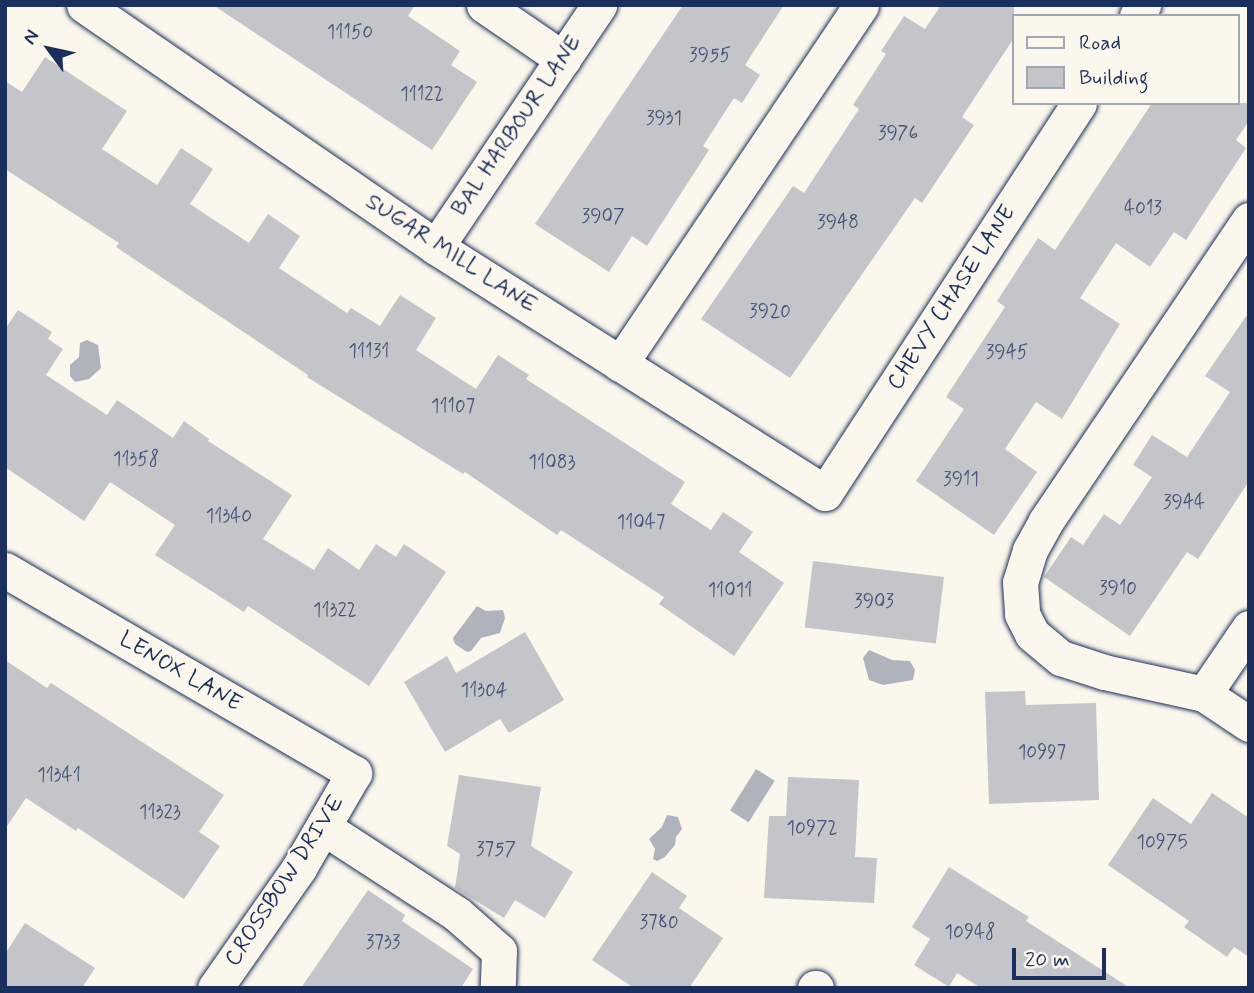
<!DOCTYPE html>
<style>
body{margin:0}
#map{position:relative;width:1254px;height:993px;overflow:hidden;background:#fbf7ec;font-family:Mynerve,sans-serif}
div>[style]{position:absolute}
.water>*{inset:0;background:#afb3bb;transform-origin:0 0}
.building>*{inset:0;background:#c3c5c9;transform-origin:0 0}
.roads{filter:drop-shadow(0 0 2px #1b2f5e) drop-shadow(0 0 2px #1b2f5e)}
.minor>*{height:35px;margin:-17.5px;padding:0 17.5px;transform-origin:17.5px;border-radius:17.5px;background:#fbf7ec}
span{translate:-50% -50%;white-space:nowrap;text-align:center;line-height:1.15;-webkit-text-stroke:5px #fbf7ec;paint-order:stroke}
.number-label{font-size:19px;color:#455479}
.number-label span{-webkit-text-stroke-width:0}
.street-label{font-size:23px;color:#1b2f5e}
.frame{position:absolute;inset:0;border:7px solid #1b2f5e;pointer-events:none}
.legend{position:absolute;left:1012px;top:14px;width:228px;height:91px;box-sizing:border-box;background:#fbf7ec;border:2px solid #a1a7b3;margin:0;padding:9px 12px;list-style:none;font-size:21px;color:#1b2f5e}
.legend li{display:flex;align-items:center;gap:14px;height:35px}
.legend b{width:35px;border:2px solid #a1a7b3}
.north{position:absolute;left:14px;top:14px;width:70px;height:70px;-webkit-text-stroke:5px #fbf7ec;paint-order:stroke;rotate:303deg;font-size:19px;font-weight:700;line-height:28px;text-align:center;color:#1b2f5e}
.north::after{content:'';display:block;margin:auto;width:24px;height:32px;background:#1b2f5e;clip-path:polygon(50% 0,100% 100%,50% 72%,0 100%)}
.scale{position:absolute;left:1012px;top:948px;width:94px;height:32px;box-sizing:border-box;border:4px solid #1b2f5e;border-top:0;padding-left:9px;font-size:21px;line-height:24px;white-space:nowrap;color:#1b2f5e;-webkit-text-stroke:5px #fbf7ec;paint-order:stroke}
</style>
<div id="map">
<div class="water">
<i style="clip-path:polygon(87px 340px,98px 345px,101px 368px,89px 379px,75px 382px,70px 376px,70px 365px,79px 357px,80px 343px)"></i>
<i style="clip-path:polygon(477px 606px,486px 611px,503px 610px,505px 618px,500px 633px,481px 638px,471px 651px,467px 652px,455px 644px,453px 638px)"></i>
<i style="clip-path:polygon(869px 650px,892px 660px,910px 661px,915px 670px,913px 680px,883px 685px,869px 680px,863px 658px)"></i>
<i style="left:756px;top:769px;width:22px;height:49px;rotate:32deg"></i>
<i style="clip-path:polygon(667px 815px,678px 817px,682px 829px,676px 837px,675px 845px,665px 857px,657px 861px,653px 859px,655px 849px,649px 839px,662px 827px)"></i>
</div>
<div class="building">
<i style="clip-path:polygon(213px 5px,415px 5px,408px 16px,460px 51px,451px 65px,477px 82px,432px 150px)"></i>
<i style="clip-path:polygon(683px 5px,784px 5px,745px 65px,760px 75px,742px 103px,734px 98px,703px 146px,709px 150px,647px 246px,632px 236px,609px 272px,535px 224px)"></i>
<i style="clip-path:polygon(941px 5px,1014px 5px,1014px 38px,962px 117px,974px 125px,922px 203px,915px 198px,790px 378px,701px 319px,793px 186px,804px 193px,859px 109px,853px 105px,886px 54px,881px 51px,904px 16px,925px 29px)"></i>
<i style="clip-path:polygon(45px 57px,127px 111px,102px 149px,157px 185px,181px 148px,213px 169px,190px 204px,249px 243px,268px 214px,300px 236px,279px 268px,347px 313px,351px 308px,380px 326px,400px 295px,436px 318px,416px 350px,476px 389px,498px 355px,529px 375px,526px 379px,685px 482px,671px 504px,711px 530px,723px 512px,753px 532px,739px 552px,784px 583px,734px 656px,659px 604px,664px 597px,561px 530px,557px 535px,465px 472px,463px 474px,307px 377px,308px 375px,116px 247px,119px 243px,5px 169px,5px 81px,22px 92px)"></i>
<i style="clip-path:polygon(1152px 103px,1249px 103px,1249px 121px,1236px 140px,1246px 148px,1186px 240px,1174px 232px,1150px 267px,1116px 243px,1080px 298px,1120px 324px,1062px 419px,1036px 402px,1005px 449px,1037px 472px,994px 535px,916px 481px,964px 409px,946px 397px,1005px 307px,997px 301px,1038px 238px,1055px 250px)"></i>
<i style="clip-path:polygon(18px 310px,52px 332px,48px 339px,63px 349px,46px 375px,107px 415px,117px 400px,173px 438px,184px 421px,209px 439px,208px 441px,292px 495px,263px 539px,314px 570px,328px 548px,359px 570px,376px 544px,396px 557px,404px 544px,446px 572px,369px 686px,248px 606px,244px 612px,155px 555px,175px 525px,110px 482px,84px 521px,5px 467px,5px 329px)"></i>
<i style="clip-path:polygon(1249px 312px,1249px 481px,1198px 559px,1187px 552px,1130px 636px,1044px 577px,1071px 537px,1083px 545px,1104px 514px,1120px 525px,1152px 477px,1133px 465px,1152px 435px,1187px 457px,1230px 392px,1205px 376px)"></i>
<i style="left:813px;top:561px;width:132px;height:67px;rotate:7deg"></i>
<i style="clip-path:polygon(525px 632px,564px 700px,509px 733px,500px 719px,445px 752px,404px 682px,447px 656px,456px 673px)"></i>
<i style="clip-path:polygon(5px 660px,47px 688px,51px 683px,224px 795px,199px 832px,220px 846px,184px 899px,78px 828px,76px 831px,26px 798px,5px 829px)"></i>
<i style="clip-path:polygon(1025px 691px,1026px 705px,1096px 703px,1099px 800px,989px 804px,985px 692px)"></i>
<i style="clip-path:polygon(459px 775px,541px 787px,531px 846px,573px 872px,545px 918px,515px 900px,504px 918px,455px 888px,460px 854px,447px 846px)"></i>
<i style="clip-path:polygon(788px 777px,859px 780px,855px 857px,877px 858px,874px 903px,764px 898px,769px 816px,786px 816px)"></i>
<i style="clip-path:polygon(1212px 793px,1249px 818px,1249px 957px,1234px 947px,1227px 957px,1184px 927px,1189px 921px,1108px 865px,1153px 798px,1191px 824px)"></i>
<i style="clip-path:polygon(949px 867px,1029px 917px,1026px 921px,1130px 988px,981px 988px,957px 973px,949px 987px,914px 965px,930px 939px,912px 927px)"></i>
<i style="clip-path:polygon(652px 872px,687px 896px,679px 908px,723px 938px,689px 988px,634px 988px,592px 960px)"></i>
<i style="clip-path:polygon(368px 890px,405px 915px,402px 921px,473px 969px,461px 988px,301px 988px)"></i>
<i style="clip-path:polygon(25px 923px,95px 968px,82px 988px,5px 988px,5px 954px)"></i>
</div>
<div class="roads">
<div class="minor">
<i style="left:84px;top:5px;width:427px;rotate:34.5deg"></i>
<i style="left:436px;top:247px;width:460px;rotate:32.3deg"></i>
<i style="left:825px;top:493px;width:465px;rotate:-56.9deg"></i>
<i style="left:484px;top:5px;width:96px;rotate:34.4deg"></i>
<i style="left:1137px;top:16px;width:13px;rotate:-61deg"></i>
<i style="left:1249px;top:220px;width:365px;rotate:124deg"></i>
<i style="left:1045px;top:523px;width:31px;rotate:119deg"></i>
<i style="left:1030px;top:550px;width:34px;rotate:107deg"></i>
<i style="left:1020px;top:582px;width:32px;rotate:86deg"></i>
<i style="left:1022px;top:614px;width:22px;rotate:63deg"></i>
<i style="left:1032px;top:634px;width:38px;rotate:40deg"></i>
<i style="left:1061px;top:658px;width:45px;rotate:18deg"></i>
<i style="left:1104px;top:672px;width:102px;rotate:12.4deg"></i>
<i style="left:1204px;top:694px;width:54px;rotate:33.7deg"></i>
<i style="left:436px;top:247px;width:292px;rotate:-56deg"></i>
<i style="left:620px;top:364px;width:432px;rotate:-56.1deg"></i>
<i style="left:5px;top:570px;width:404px;rotate:30.2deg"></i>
<i style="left:354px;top:773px;width:110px;rotate:120.1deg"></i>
<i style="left:299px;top:868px;width:146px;rotate:125deg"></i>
<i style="left:1204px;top:694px;width:80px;rotate:-55.7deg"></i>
<i style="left:323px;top:827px;width:160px;rotate:33deg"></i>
<i style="left:457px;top:914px;width:56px;rotate:41.4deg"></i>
<i style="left:499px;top:951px;width:37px;rotate:92deg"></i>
<i style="left:815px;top:988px;width:1px"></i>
</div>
</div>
<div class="number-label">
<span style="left:350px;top:33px">11150</span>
<span style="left:710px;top:56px">3955</span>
<span style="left:422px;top:95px">11122</span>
<span style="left:664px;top:119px">3931</span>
<span style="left:898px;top:134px">3976</span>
<span style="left:1143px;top:209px">4013</span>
<span style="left:603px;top:217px">3907</span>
<span style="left:838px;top:223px">3948</span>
<span style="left:770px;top:312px">3920</span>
<span style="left:369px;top:352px">11131</span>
<span style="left:1007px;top:353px">3945</span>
<span style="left:453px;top:407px">11107</span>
<span style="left:136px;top:460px">11358</span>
<span style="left:552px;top:463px">11083</span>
<span style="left:961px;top:480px">3911</span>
<span style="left:1184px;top:503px">3944</span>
<span style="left:229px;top:517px">11340</span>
<span style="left:641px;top:523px">11047</span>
<span style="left:1118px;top:589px">3910</span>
<span style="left:730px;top:591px">11011</span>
<span style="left:874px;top:602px">3903</span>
<span style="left:335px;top:611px">11322</span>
<span style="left:484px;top:691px">11304</span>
<span style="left:1042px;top:753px">10997</span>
<span style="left:59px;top:776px">11341</span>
<span style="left:160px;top:813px">11323</span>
<span style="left:812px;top:829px">10972</span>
<span style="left:1162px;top:843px">10975</span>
<span style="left:496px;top:850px">3757</span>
<span style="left:659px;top:923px">3780</span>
<span style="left:970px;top:933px">10948</span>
<span style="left:383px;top:943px">3733</span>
</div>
<div class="street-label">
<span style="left:517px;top:126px;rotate:-56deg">BAL HARBOUR LANE</span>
<span style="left:451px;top:254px;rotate:33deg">SUGAR MILL LANE</span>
<span style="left:952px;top:298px;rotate:-57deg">CHEVY CHASE LANE</span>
<span style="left:180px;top:672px;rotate:30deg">LENOX LANE</span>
<span style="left:285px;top:881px;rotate:-57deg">CROSSBOW DRIVE</span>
</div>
<div class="frame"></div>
<ul class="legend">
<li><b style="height:9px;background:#fbf7ec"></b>Road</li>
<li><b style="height:19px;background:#c3c5c9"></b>Building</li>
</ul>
<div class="north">N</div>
<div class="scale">20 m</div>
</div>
